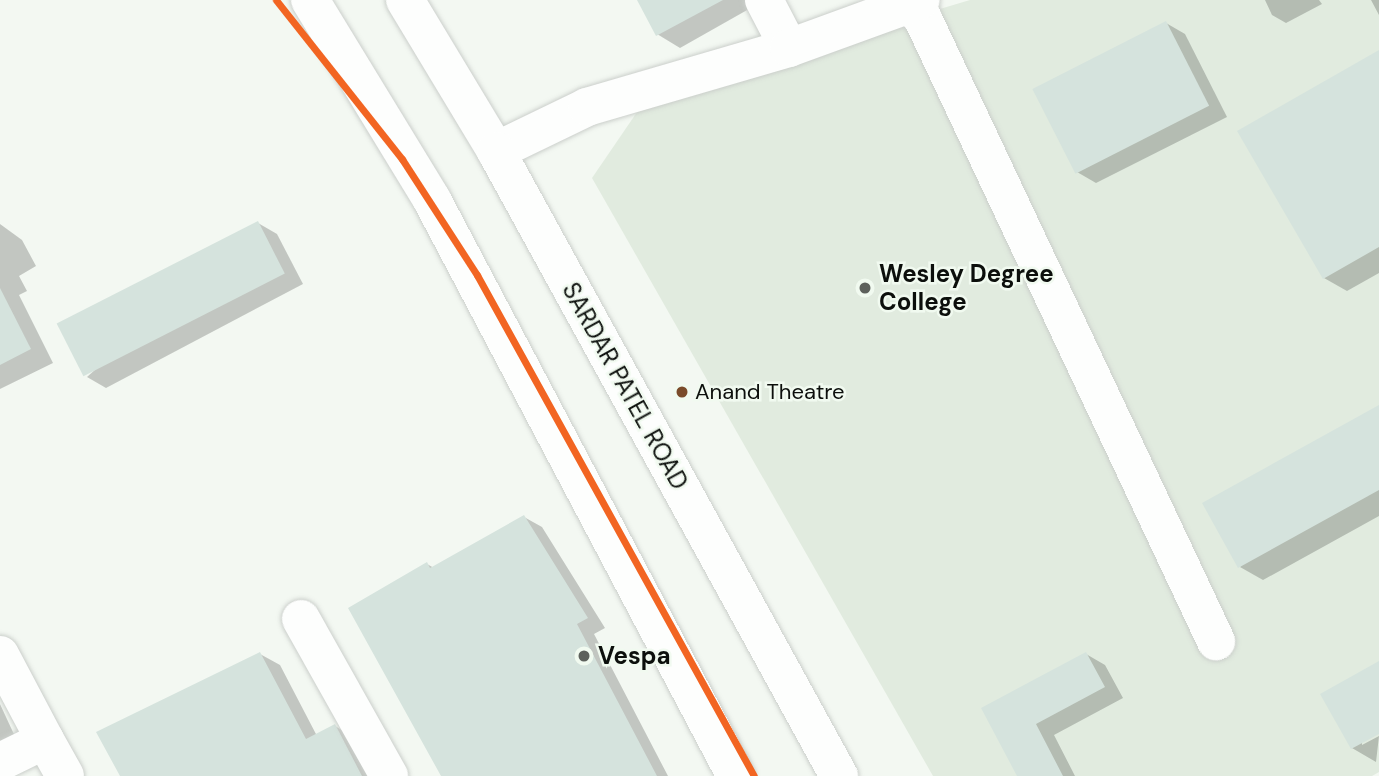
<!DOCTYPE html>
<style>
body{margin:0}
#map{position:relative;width:1379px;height:776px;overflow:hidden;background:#f3f8f2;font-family:"DM Sans",sans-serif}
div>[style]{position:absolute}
.built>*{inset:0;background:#e1ebdf}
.shadow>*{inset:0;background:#0003}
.building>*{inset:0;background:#d5e3dd;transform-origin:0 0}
.roads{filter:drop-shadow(0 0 2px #cbcfcb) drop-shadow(0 0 2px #cbcfcb)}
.minor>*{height:38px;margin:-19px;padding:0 19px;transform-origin:19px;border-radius:19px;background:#fdfefd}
.major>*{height:38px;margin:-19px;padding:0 19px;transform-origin:19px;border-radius:19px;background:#fdfefd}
.metro-1>*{height:7px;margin:-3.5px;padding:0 3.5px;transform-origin:3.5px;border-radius:3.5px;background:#f26522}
.dots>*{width:19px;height:19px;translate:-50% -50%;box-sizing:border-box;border:4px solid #f1faf0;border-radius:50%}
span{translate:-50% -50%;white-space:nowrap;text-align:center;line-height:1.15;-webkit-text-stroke:5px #f1faf0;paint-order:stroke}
.bus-label{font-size:22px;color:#0c0f0c}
.left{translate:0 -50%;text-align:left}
.poi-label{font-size:24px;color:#0c0f0c;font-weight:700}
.street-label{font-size:24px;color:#0c0f0c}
</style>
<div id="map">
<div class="built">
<i style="clip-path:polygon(970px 0,1379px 0,1379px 772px,1372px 776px,933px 776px,592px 178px,648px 96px)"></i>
</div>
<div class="shadow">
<i style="clip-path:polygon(639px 0,765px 0,680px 48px,657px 34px)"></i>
<i style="clip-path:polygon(1265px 0,1319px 0,1322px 4px,1286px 23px,1272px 15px)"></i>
<i style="clip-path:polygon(1371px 0,1379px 0,1379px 15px)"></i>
<i style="clip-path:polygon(1166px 23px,1185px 34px,1227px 117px,1096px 183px,1077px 172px)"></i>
<i style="clip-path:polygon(1379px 52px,1379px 273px,1347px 291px,1324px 278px)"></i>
<i style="clip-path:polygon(258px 223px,277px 234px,303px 284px,106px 388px,87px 377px)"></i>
<i style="clip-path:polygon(0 224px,22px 240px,36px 266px,19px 276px,27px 291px,19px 295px,53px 363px,0 389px)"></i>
<i style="clip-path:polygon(1379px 407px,1379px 516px,1263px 580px,1240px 567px)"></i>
<i style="clip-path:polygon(524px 517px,542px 527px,605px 628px,594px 634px,668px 776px,443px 776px,427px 564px,434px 568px)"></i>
<i style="clip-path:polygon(260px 654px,280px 665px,317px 736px,335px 726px,354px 737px,374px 776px,122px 776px)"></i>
<i style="clip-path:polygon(1086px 654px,1105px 665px,1123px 698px,1054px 735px,1075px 776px,1019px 776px,983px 708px)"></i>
<i style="clip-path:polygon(1379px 663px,1379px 732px,1362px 741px,1362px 745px,1379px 736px,1376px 762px,1352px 748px)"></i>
<i style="clip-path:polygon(0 704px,18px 743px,0 753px)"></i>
</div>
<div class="building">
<i style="clip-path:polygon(637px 0,723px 0,656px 36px)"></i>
<i style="left:1166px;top:21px;width:95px;height:150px;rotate:63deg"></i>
<i style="clip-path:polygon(1379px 50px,1379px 247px,1323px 279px,1237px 131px)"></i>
<i style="left:258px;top:221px;width:59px;height:226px;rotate:63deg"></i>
<i style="clip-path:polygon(0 288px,31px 349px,0 365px)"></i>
<i style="clip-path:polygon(1379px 405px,1379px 490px,1238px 568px,1202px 503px)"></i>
<i style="clip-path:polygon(524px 515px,588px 618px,577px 624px,657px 776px,441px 776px,348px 608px,427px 562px,430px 568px)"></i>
<i style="clip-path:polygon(260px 652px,306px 739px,335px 724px,362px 776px,120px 776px,96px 732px)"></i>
<i style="clip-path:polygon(1086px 652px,1105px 687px,1036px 724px,1063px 776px,1017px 776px,981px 708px)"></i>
<i style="clip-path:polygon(1379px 661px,1379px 734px,1351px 749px,1320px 694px)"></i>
</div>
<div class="roads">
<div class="minor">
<i style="left:764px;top:0;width:54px;rotate:62.5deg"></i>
<i style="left:910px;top:4px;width:20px;rotate:49deg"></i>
<i style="left:923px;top:19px;width:688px;rotate:64.78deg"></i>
<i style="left:496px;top:151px;width:101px;rotate:-25.8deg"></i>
<i style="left:587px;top:107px;width:210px;rotate:-16.3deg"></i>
<i style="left:789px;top:48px;width:140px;rotate:-20deg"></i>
<i style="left:301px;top:619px;width:180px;rotate:60.7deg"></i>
<i style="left:0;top:655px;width:96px;rotate:62.1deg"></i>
<i style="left:0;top:762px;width:50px;rotate:-26.1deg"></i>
<i style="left:45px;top:740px;width:41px;rotate:60.9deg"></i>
</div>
<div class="major">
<i style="left:310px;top:0;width:234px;rotate:58.6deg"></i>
<i style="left:432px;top:200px;width:651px;rotate:62.18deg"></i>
<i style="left:405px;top:0;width:176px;rotate:58.9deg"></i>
<i style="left:496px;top:151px;width:713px;rotate:61.24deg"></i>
</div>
</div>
<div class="metro-1">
<i style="left:276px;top:0;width:203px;rotate:51.6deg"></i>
<i style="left:402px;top:159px;width:138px;rotate:57.1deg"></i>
<i style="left:477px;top:275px;width:572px;rotate:61.06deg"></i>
</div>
<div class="dots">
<i style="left:865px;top:288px;background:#5d615c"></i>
<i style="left:682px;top:392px;background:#7a4b2a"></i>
<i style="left:584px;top:656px;background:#5d615c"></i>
</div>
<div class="bus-label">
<span class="left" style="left:695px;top:392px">Anand Theatre</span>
</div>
<div class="poi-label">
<span class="left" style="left:879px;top:288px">Wesley Degree<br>College</span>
<span class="left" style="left:598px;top:656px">Vespa</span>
</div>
<div class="street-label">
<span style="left:625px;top:386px;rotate:61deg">SARDAR PATEL ROAD</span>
</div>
</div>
